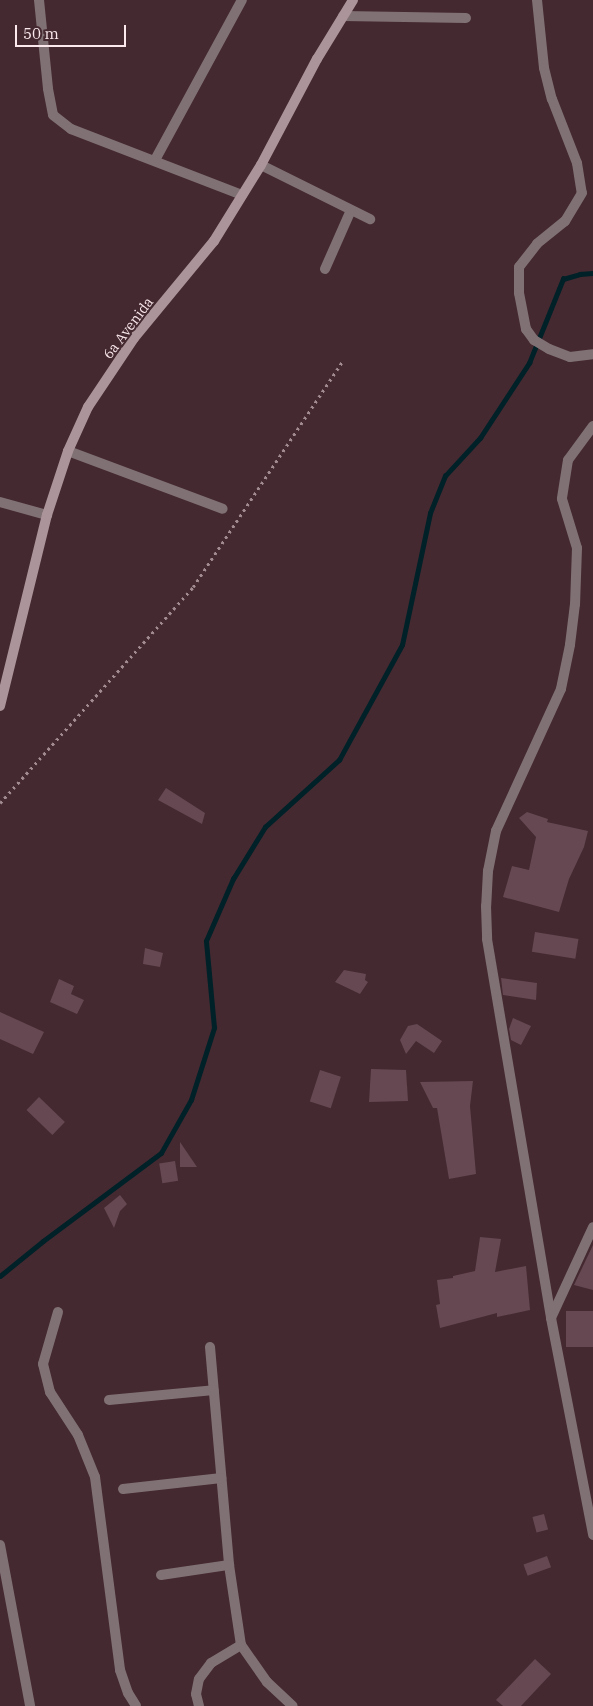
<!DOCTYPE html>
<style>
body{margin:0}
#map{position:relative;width:593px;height:1706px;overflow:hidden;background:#442931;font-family:"IBM Plex Serif",serif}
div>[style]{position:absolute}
.stream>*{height:4.5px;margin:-2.25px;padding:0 2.25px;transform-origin:2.25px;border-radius:2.25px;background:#002127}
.building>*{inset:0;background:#654851;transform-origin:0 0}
.path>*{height:2.5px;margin-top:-1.25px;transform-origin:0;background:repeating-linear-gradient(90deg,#a28c92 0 2.5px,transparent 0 6.5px)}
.street>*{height:10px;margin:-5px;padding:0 5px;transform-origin:5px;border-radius:5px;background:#807175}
.secondary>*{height:10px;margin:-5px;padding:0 5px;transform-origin:5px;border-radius:5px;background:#ac949b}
span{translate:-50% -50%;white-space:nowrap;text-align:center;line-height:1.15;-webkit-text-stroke:4px #442931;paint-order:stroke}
.street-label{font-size:14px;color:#fbe9ee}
.scale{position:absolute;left:15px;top:25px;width:111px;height:22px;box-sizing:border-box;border:2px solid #fbe9ee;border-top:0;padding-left:6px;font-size:15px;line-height:18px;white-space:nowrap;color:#fbe9ee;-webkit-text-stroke:4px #442931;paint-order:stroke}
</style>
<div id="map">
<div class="stream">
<i style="left:0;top:1276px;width:55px;rotate:-39.1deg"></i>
<i style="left:43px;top:1241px;width:147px;rotate:-36.7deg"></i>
<i style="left:161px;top:1153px;width:61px;rotate:-60.5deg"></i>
<i style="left:191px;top:1100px;width:76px;rotate:-72.3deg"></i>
<i style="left:214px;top:1028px;width:87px;rotate:-95.3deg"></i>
<i style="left:206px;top:941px;width:68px;rotate:-66.5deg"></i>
<i style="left:233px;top:879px;width:61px;rotate:-58.4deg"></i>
<i style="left:265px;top:827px;width:100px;rotate:-42.2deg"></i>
<i style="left:339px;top:760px;width:131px;rotate:-61.3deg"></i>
<i style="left:402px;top:645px;width:135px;rotate:-78deg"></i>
<i style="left:430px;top:513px;width:40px;rotate:-68deg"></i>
<i style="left:445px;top:476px;width:52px;rotate:-47.4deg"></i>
<i style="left:480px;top:438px;width:90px;rotate:-56.8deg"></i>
<i style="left:529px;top:363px;width:91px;rotate:-68deg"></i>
<i style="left:563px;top:279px;width:18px;rotate:-16deg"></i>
<i style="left:580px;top:274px;width:13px;rotate:-4deg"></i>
</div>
<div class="building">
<i style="clip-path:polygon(166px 788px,205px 813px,202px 824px,158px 800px)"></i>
<i style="clip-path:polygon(527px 812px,548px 819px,547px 822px,588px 831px,584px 847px,569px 879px,559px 912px,503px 897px,512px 866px,529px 870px,536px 837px,519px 818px)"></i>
<i style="left:535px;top:932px;width:44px;height:20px;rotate:9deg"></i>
<i style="clip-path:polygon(145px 948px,163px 953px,160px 967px,143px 964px)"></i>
<i style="clip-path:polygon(344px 970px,366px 974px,365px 980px,368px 982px,360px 994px,335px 982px)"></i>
<i style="clip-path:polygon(501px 978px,537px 983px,536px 1000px,503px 995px)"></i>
<i style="clip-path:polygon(59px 979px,74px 986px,71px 994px,84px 1000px,77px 1014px,50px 1002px)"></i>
<i style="clip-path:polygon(0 1012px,44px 1032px,33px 1054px,0 1039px)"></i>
<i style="clip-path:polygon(513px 1018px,531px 1026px,521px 1045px,511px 1040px,509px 1029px)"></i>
<i style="clip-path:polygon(417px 1024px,442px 1041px,434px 1053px,416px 1041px,406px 1054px,400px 1040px,408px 1026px)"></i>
<i style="clip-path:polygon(371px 1069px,406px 1070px,408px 1101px,369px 1102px)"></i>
<i style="left:320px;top:1070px;width:22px;height:33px;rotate:18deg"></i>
<i style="clip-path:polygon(473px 1081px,470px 1106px,476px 1174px,449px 1179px,437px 1108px,433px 1108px,420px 1082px)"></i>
<i style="left:39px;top:1097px;width:36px;height:18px;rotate:44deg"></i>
<i style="clip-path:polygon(180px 1142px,197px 1167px,180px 1167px)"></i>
<i style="left:175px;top:1161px;width:20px;height:16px;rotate:81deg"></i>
<i style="clip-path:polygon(120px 1195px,127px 1204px,120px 1211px,114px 1228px,104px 1208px)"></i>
<i style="clip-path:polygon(480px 1237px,501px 1239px,495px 1272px,526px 1266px,530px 1310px,497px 1317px,497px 1313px,440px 1328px,436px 1305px,440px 1304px,437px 1280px,453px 1278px,453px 1276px,475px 1271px)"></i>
<i style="clip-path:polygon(593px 1245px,593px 1290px,574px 1285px)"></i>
<i style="left:593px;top:1311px;width:36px;height:27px;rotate:90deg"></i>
<i style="left:544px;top:1514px;width:16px;height:12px;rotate:75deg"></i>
<i style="left:547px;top:1556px;width:12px;height:25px;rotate:70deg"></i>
<i style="clip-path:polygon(535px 1659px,551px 1674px,521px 1706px,503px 1706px,496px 1700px)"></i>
</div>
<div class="path">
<i style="left:0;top:803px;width:290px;rotate:-48.2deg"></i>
<i style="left:193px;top:587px;width:272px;rotate:-56.5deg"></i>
</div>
<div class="street">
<i style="left:39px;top:0;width:89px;rotate:84.2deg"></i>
<i style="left:48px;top:89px;width:26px;rotate:79deg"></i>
<i style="left:53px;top:115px;width:23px;rotate:38deg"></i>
<i style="left:71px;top:129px;width:183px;rotate:21.1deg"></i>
<i style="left:537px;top:0;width:68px;rotate:84.1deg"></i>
<i style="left:544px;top:68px;width:32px;rotate:76deg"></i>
<i style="left:552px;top:99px;width:69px;rotate:68.7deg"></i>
<i style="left:577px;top:163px;width:30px;rotate:81deg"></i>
<i style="left:582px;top:193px;width:33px;rotate:121deg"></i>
<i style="left:565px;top:221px;width:36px;rotate:141deg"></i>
<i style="left:537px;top:244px;width:29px;rotate:128deg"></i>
<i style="left:519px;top:267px;width:26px;rotate:90deg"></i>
<i style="left:519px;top:293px;width:37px;rotate:79deg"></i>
<i style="left:526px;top:329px;width:14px;rotate:54deg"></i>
<i style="left:534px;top:340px;width:17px;rotate:31deg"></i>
<i style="left:549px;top:349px;width:22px;rotate:21deg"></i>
<i style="left:570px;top:357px;width:23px;rotate:-7deg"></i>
<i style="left:343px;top:16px;width:123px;rotate:0.9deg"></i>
<i style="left:155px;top:160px;width:182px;rotate:-61.5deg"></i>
<i style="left:261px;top:165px;width:122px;rotate:26.4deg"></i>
<i style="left:325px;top:269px;width:64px;rotate:-66.2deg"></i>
<i style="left:593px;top:426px;width:42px;rotate:126.3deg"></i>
<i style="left:568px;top:460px;width:39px;rotate:99deg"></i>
<i style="left:562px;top:499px;width:51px;rotate:73deg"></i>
<i style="left:577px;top:548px;width:56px;rotate:92deg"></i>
<i style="left:575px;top:604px;width:41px;rotate:97deg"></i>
<i style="left:570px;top:645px;width:45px;rotate:101.6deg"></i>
<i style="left:561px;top:689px;width:156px;rotate:114.6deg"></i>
<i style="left:496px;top:831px;width:41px;rotate:101.3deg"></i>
<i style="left:488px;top:871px;width:35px;rotate:93deg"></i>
<i style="left:486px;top:906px;width:33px;rotate:88deg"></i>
<i style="left:487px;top:939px;width:384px;rotate:80.4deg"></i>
<i style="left:551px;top:1318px;width:221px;rotate:79deg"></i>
<i style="left:68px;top:451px;width:165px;rotate:20.5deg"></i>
<i style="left:0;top:502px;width:49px;rotate:15.5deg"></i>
<i style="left:58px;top:1312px;width:54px;rotate:106.1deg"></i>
<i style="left:43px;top:1364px;width:29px;rotate:76deg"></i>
<i style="left:50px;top:1392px;width:51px;rotate:56.9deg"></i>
<i style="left:78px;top:1435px;width:45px;rotate:68deg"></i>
<i style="left:95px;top:1477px;width:195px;rotate:82.6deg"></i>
<i style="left:120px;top:1670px;width:24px;rotate:71deg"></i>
<i style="left:128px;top:1693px;width:15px;rotate:58deg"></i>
<i style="left:551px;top:1318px;width:100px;rotate:-65.2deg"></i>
<i style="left:210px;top:1347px;width:219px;rotate:85deg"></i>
<i style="left:229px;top:1565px;width:81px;rotate:81.5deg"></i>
<i style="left:241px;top:1645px;width:45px;rotate:54.9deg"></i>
<i style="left:267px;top:1682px;width:35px;rotate:43deg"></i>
<i style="left:109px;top:1400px;width:105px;rotate:-5.4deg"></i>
<i style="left:123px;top:1489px;width:99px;rotate:-6.4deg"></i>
<i style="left:0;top:1545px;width:164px;rotate:79.4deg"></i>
<i style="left:161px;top:1575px;width:69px;rotate:-8.4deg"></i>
<i style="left:199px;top:1706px;width:12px;rotate:-104deg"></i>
<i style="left:196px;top:1694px;width:15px;rotate:-79deg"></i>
<i style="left:199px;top:1679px;width:20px;rotate:-53deg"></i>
<i style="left:211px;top:1663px;width:35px;rotate:-31deg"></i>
</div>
<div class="secondary">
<i style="left:0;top:706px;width:197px;rotate:-76.2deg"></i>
<i style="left:47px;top:515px;width:67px;rotate:-71.8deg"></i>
<i style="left:68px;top:451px;width:48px;rotate:-65.6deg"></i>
<i style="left:88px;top:407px;width:83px;rotate:-56.3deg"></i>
<i style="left:134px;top:338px;width:126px;rotate:-50.5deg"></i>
<i style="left:214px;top:241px;width:89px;rotate:-58.3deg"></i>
<i style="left:261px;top:165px;width:120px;rotate:-62.2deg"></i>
<i style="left:317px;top:59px;width:69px;rotate:-58.6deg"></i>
</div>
<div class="street-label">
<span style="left:128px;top:328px;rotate:-53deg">6a Avenida</span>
</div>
<div class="scale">50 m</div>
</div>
